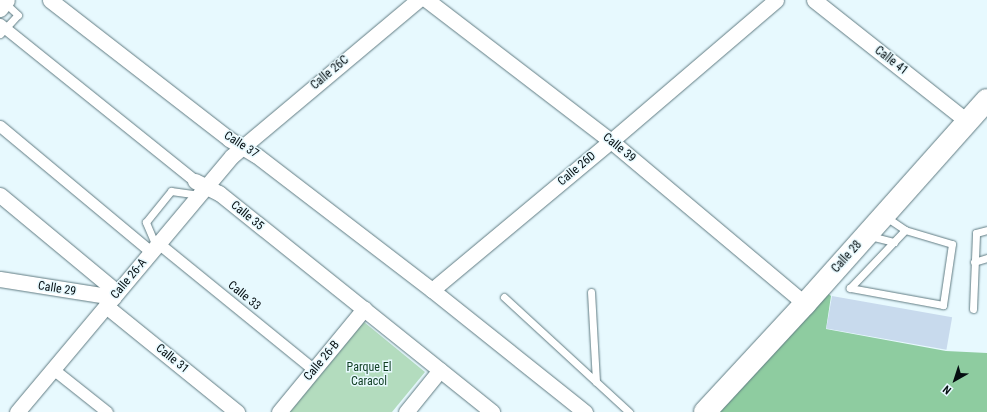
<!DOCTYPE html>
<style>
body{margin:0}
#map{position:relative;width:987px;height:412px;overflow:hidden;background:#e7f9fe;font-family:"Roboto Condensed",sans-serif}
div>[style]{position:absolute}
.green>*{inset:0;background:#b3dcbe}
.forest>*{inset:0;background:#8ecca0}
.building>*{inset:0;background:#c8daed;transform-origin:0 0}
.roads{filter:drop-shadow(0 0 1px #607b82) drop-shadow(0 0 1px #607b82)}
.service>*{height:7px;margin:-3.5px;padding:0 3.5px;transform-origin:3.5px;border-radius:3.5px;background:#fff}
.pedestrian>*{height:11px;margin:-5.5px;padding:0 5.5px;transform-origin:5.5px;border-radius:5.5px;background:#fff}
.minor>*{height:15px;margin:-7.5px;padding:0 7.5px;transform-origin:7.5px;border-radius:7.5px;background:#fff}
.primary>*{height:22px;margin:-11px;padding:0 11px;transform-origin:11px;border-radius:11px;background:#fff}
span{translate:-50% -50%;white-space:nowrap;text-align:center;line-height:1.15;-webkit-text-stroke:3px #e7f9fe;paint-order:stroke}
.street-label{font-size:12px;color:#050e11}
.park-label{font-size:12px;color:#0f3e22}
.north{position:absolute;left:935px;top:360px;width:40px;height:40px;-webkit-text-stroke:3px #e7f9fe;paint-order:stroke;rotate:219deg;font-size:11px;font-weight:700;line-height:16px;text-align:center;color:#050e11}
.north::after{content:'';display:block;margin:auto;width:14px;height:18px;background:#050e11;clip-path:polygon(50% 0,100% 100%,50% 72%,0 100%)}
</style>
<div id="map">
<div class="green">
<i style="clip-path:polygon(364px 322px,425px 372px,392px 412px,290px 412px)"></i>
</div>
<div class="forest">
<i style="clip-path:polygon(826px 291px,831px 296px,826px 329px,946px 351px,987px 353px,987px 412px,717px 412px)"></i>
</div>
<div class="building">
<i style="left:832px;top:296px;width:122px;height:33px;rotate:10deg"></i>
</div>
<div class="roads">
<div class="service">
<i style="left:0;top:34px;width:26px;rotate:-47deg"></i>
<i style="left:18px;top:15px;width:18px;rotate:-137deg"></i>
<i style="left:886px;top:217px;width:23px;rotate:34deg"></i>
<i style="left:905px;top:230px;width:49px;rotate:16.6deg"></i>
<i style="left:952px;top:244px;width:62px;rotate:98.4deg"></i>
<i style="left:943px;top:305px;width:95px;rotate:-169.6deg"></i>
<i style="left:850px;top:288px;width:80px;rotate:-46.5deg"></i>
<i style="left:870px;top:236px;width:25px;rotate:14deg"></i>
<i style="left:156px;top:246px;width:26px;rotate:-113deg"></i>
<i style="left:146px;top:222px;width:40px;rotate:-51deg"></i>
<i style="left:171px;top:191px;width:27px;rotate:8deg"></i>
<i style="left:974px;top:262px;width:14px;rotate:-17deg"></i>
<i style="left:591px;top:292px;width:90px;rotate:86.8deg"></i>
<i style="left:504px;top:297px;width:170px;rotate:42.6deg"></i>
<i style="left:973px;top:309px;width:76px;rotate:-87.7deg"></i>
<i style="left:976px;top:233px;width:11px;rotate:-15deg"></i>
</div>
<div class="pedestrian">
<i style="left:0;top:24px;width:250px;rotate:38.8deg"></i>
<i style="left:0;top:126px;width:197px;rotate:39.8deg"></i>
<i style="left:158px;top:243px;width:201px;rotate:39.1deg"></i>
<i style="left:53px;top:369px;width:69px;rotate:38.5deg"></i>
</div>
<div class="minor">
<i style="left:50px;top:0;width:227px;rotate:37.8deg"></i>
<i style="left:229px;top:139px;width:31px;rotate:31deg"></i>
<i style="left:256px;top:155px;width:222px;rotate:37.5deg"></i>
<i style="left:432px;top:290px;width:196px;rotate:38.6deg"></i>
<i style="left:427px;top:0;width:232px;rotate:37.5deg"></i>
<i style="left:611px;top:141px;width:253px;rotate:40deg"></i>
<i style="left:814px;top:0;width:196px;rotate:38.4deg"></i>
<i style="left:0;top:9px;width:11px;rotate:-52deg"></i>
<i style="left:195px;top:181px;width:27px;rotate:27deg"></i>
<i style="left:219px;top:193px;width:350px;rotate:38.7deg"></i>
<i style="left:0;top:195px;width:152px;rotate:39.7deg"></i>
<i style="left:0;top:279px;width:115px;rotate:9deg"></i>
<i style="left:432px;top:290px;width:233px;rotate:-39.8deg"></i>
<i style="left:611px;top:141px;width:217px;rotate:-40.5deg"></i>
<i style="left:106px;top:306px;width:169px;rotate:39deg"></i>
<i style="left:17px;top:412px;width:334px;rotate:-50deg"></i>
<i style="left:232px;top:156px;width:243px;rotate:-40deg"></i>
<i style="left:279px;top:412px;width:134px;rotate:-50.5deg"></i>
<i style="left:406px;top:412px;width:54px;rotate:-51deg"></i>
</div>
<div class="primary">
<i style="left:705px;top:412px;width:147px;rotate:-47.2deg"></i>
<i style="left:805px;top:304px;width:273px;rotate:-48.3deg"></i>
</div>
</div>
<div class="street-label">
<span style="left:891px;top:61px;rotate:38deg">Calle 41</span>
<span style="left:330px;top:73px;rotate:-40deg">Calle 26C</span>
<span style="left:241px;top:145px;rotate:33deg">Calle 37</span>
<span style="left:619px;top:148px;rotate:39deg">Calle 39</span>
<span style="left:577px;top:169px;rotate:-40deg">Calle 26D</span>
<span style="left:247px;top:216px;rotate:39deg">Calle 35</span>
<span style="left:847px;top:257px;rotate:-48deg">Calle 28</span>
<span style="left:129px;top:279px;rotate:-50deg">Calle 26-A</span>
<span style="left:57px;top:289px;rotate:9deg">Calle 29</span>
<span style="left:244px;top:296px;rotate:39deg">Calle 33</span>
<span style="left:172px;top:359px;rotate:39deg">Calle 31</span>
<span style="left:322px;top:361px;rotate:-50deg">Calle 26-B</span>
</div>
<div class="park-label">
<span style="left:369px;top:375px">Parque El<br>Caracol</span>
</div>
<div class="north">N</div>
</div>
